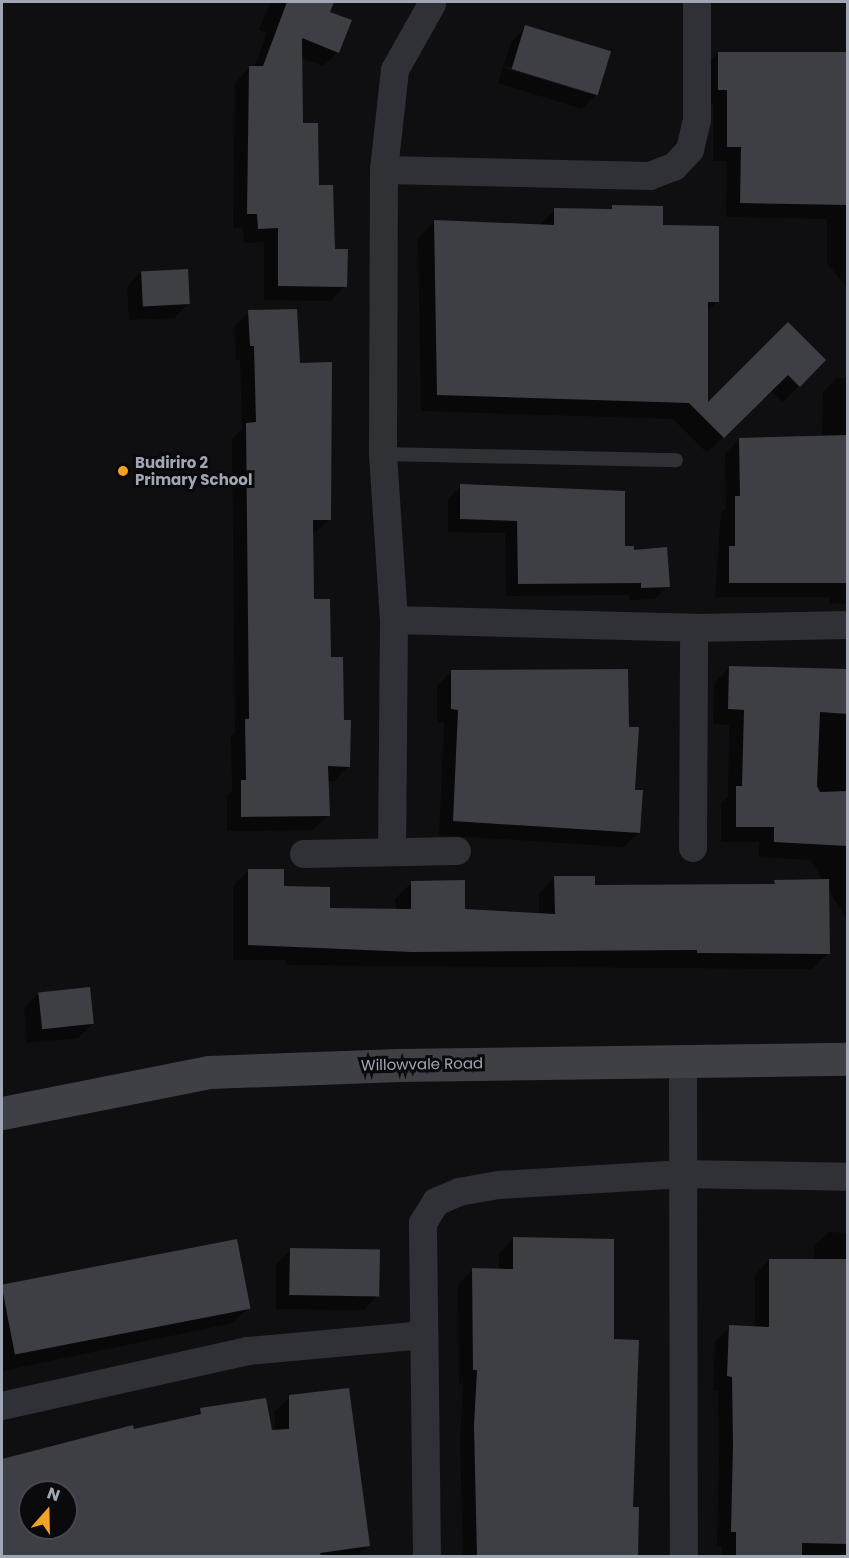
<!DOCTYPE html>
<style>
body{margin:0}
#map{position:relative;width:849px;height:1558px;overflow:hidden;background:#0f0f11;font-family:Poppins,sans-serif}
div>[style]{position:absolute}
.shadow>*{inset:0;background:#0007}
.building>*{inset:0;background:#3e3f44;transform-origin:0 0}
.lane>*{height:14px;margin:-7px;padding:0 7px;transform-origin:7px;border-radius:7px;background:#303136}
.street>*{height:28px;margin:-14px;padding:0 14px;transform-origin:14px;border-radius:14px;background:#303136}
.secondary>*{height:33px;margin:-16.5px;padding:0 16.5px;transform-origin:16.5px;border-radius:16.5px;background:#3e4046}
.dots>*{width:16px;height:16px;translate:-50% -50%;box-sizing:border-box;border:3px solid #0a0a0c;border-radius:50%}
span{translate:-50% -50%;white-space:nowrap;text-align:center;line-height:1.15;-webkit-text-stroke:6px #0a0a0c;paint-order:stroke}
.poi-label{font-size:15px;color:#a0a6b2;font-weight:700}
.left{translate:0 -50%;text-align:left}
.street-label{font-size:15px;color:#a0a6b2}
.frame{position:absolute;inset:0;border:3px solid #a0a6b2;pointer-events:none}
.north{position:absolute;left:18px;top:1480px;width:60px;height:60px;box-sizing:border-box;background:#0a0a0c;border:2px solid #46484e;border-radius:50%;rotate:20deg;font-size:16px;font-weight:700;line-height:24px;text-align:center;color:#a0a6b2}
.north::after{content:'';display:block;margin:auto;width:21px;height:27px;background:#f2a226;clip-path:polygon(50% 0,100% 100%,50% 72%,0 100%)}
</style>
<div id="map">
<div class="shadow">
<i style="clip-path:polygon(270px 2px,331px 4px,328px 12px,338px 52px,323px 66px,301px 58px,302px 124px,345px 286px,331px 301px,264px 300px,264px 242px,244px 243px,243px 228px,233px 228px,235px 83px,249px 68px,254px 68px,267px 33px,259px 30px)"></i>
<i style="clip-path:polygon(evenodd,526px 27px,596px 95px,582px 109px,498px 83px,511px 42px,526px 27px,505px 65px,589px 91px,589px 94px,504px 68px,505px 65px)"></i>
<i style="clip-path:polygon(848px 52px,848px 289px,827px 263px,827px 219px,726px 217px,727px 161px,713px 161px,713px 104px,704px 104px,704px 68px,718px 53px)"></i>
<i style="clip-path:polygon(661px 207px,661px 227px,717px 302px,707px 312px,706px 405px,824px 360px,783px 402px,770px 390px,707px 453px,673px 419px,421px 411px,418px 238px,434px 222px,538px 226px,555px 210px)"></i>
<i style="clip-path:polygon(141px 272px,188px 304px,174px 318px,129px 320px,127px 287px)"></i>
<i style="clip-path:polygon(249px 312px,299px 364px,330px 520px,312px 534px,312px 601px,329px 659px,349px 766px,334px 781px,327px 781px,328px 816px,313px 830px,227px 831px,227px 796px,232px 791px,231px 735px,235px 732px,232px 439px,242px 429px,240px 360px,236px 360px,234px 326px)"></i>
<i style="clip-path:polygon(837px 378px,848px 378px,848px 604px,829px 603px,829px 597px,715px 597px,721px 512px,726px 508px,725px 454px,739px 439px,822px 437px,823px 392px)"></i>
<i style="clip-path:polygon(461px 486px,623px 548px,668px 586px,655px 599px,629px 600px,629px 595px,506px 596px,505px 533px,448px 532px,448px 499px)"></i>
<i style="clip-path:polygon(730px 667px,848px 672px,848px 922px,827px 887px,828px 953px,812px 969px,286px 965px,286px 960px,233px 960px,233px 886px,249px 870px,328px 910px,396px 910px,395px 899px,411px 883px,464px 910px,539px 915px,539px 893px,555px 877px,593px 886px,772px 885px,775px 882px,823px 881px,811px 860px,759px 857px,759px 842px,721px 842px,721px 803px,728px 797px,729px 725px,713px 724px,714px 683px)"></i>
<i style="clip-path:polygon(451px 672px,627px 728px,639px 832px,624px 847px,439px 835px,444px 723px,437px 723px,437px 686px)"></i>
<i style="clip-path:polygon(39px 993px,92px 1024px,78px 1038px,27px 1043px,24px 1008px)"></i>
<i style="clip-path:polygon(829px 1232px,848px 1233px,848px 1556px,722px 1556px,722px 1546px,717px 1546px,719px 1459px,718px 1391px,713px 1391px,715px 1341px,730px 1327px,755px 1328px,755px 1275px,769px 1260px,814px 1260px,814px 1246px)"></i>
<i style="clip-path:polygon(514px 1238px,613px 1340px,637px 1556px,463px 1556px,460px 1441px,463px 1384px,459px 1384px,458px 1285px,472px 1270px,499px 1270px,499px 1253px)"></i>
<i style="clip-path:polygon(236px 1241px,248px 1308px,233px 1323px,2px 1371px,2px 1292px,118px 1268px,124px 1262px)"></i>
<i style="clip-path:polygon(291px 1250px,378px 1295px,364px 1310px,276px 1309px,276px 1264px)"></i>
<i style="clip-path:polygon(evenodd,290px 1397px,369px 1545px,357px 1556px,2px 1556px,2px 1462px,54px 1445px,194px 1417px,201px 1410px,275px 1431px,275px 1411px,290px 1397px,30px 1492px,66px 1492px,66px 1528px,30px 1528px,30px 1492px)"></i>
</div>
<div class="building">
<i style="clip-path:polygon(287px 2px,334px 2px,330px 12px,352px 20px,339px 53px,302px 38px,303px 123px,318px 123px,319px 185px,333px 185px,335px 249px,348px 249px,347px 287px,278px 286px,278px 228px,258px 229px,257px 214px,247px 214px,249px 66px,263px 66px)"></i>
<i style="left:525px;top:25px;width:90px;height:46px;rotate:17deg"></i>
<i style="clip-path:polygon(718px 52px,848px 52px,848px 205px,740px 203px,741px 147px,727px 147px,727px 90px,718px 90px)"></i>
<i style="clip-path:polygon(612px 205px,663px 206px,663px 225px,719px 226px,719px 302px,708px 302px,708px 402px,788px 322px,826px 360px,800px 387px,788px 375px,724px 438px,689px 403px,437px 395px,434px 220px,554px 225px,554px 208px,612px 209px)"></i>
<i style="left:188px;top:269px;width:35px;height:47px;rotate:87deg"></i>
<i style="clip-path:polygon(297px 309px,300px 363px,332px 362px,331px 520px,313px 520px,314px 599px,330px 599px,331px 657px,343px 657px,344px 720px,351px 720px,350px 767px,328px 766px,330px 816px,241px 817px,241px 780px,246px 780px,245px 719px,249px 719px,246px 423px,256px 422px,254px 346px,250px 346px,248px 310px)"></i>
<i style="clip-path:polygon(848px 435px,848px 583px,729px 583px,729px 546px,735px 546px,735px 496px,740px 496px,739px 438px)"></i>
<i style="clip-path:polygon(460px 484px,625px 491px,625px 546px,634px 546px,634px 550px,667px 547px,670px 587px,641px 588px,641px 583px,518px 584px,517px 521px,460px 519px)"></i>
<i style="clip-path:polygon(729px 666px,848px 669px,848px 714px,820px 712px,817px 786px,820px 792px,848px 791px,848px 846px,774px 842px,774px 827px,736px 827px,736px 786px,742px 786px,744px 710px,728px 709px)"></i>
<i style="clip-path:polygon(628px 669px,629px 727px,639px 727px,635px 790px,643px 790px,640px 833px,453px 821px,458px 710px,451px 709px,451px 670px)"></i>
<i style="clip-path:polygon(248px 869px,284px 869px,284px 886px,330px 887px,330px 908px,411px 909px,411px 881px,465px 880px,465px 909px,555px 914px,554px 876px,595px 876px,595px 885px,775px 884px,774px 880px,829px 879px,830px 954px,697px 953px,697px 950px,412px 952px,248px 945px)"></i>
<i style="left:90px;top:987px;width:37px;height:52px;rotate:84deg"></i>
<i style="clip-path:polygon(513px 1237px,614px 1239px,614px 1339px,639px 1340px,633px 1507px,639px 1507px,638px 1557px,477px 1557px,474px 1425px,477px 1370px,473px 1370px,472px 1268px,513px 1269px)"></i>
<i style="left:237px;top:1239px;width:71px;height:240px;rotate:79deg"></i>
<i style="left:290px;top:1248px;width:90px;height:47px;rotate:1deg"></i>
<i style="clip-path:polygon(769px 1259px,848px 1259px,848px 1544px,802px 1543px,802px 1557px,736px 1557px,736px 1532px,731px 1532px,733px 1444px,732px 1377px,727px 1376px,729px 1325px,769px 1327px)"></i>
<i style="clip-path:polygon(evenodd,349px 1388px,370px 1546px,320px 1553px,321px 1557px,2px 1557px,2px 1459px,133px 1425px,134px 1429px,201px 1414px,200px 1408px,266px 1398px,272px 1430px,289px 1429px,289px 1395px,349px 1388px,30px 1492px,66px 1492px,66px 1528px,30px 1528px,30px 1492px)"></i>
</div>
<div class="lane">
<i style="left:383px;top:454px;width:293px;rotate:1.2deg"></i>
</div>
<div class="street">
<i style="left:384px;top:170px;width:266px;rotate:1.3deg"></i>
<i style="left:650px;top:176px;width:26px;rotate:-21deg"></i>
<i style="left:674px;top:167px;width:23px;rotate:-47deg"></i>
<i style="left:690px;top:150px;width:31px;rotate:-77deg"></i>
<i style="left:697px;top:120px;width:118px;rotate:-90deg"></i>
<i style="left:394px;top:620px;width:300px;rotate:1.5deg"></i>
<i style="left:694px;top:628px;width:154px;rotate:-1.1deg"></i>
<i style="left:693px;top:848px;width:220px;rotate:-89.7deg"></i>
<i style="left:392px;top:852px;width:232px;rotate:-89.5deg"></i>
<i style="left:394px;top:620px;width:166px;rotate:-93.8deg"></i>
<i style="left:383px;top:454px;width:284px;rotate:-89.8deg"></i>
<i style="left:384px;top:170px;width:101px;rotate:-83.7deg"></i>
<i style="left:395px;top:70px;width:76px;rotate:-60.7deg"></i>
<i style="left:304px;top:854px;width:153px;rotate:-1.1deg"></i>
<i style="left:683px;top:1059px;width:497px;rotate:89.9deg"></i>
<i style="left:2px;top:1406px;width:252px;rotate:-12.6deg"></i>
<i style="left:248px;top:1351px;width:177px;rotate:-5.2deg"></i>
<i style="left:427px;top:1556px;width:333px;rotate:-90.7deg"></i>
<i style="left:423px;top:1223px;width:25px;rotate:-58deg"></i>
<i style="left:436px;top:1202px;width:25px;rotate:-23deg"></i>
<i style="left:459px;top:1192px;width:40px;rotate:-10deg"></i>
<i style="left:498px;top:1185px;width:186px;rotate:-3.4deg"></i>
<i style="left:684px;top:1174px;width:164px;rotate:1deg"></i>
</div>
<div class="secondary">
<i style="left:2px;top:1113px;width:211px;rotate:-11.2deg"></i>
<i style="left:209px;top:1072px;width:190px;rotate:-2.1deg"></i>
<i style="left:399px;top:1065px;width:449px;rotate:-0.8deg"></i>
</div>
<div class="dots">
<i style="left:123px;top:471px;background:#f2a226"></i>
</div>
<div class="poi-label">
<span class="left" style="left:135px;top:471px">Budiriro 2<br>Primary School</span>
</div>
<div class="street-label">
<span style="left:422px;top:1064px;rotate:-1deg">Willowvale Road</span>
</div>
<div class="frame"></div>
<div class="north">N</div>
</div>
